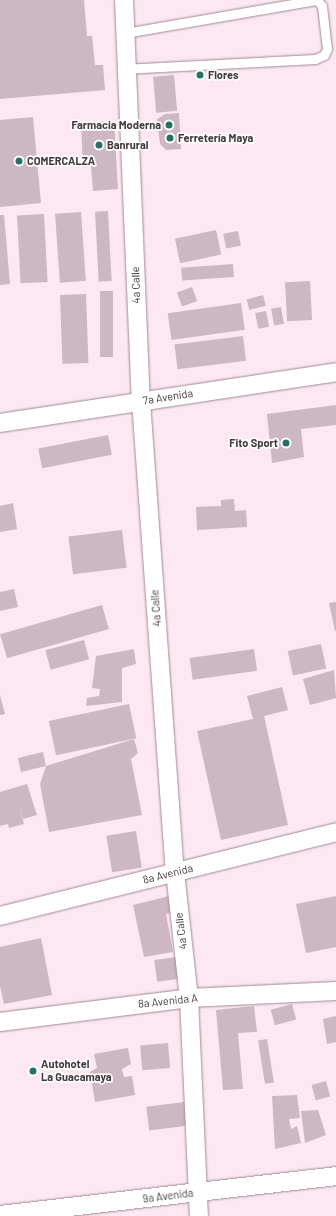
<!DOCTYPE html>
<meta charset="utf-8">
<style>
body{margin:0}
#map{position:relative;width:336px;height:1216px;overflow:hidden;background:#fde7f2;font-family:Barlow,sans-serif}
div>[style]{position:absolute}
.building>*{inset:0;background:#ccb7c2;transform-origin:0 0}
.roads{filter:drop-shadow(0 0 1px #9e8b95) drop-shadow(0 0 1px #9e8b95)}
.service>*{height:9px;margin:-4.5px;padding:0 4.5px;transform-origin:4.5px;border-radius:4.5px;background:#fff}
.minor>*{height:18px;margin:-9px;padding:0 9px;transform-origin:9px;border-radius:9px;background:#fff}
.dots>*{width:11px;height:11px;translate:-50% -50%;box-sizing:border-box;border:2px solid #fff;border-radius:50%}
span{translate:-50% -50%;white-space:nowrap;text-align:center;line-height:1.15;-webkit-text-stroke:3.5px #fff;paint-order:stroke}
.poi-label{font-size:11px;color:#42393e;font-weight:700}
.left{translate:0 -50%;text-align:left}
.right{translate:-100% -50%;text-align:right}
.street-label{font-size:11px;color:#42393e}
</style>
<div id="map">
<div class="building">
<i style="clip-path:polygon(0 0,84px 0,87px 36px,92px 36px,95px 65px,103px 65px,105px 90px,0 99px)"></i>
<i style="left:174px;top:75px;width:36px;height:21px;rotate:85deg"></i>
<i style="clip-path:polygon(179px 113px,181px 149px,166px 150px,160px 144px,157px 119px,165px 114px)"></i>
<i style="clip-path:polygon(33px 117px,41px 203px,0 207px,0 120px)"></i>
<i style="clip-path:polygon(114px 121px,118px 189px,93px 191px,91px 166px,83px 167px,81px 123px)"></i>
<i style="left:108px;top:211px;width:70px;height:13px;rotate:87deg"></i>
<i style="left:81px;top:212px;width:69px;height:26px;rotate:86deg"></i>
<i style="left:44px;top:214px;width:68px;height:27px;rotate:87deg"></i>
<i style="clip-path:polygon(0 215px,4px 215px,10px 284px,0 285px)"></i>
<i style="left:216px;top:230px;width:25px;height:42px;rotate:78deg"></i>
<i style="left:238px;top:231px;width:15px;height:15px;rotate:79deg"></i>
<i style="left:233px;top:264px;width:13px;height:52px;rotate:86deg"></i>
<i style="left:310px;top:281px;width:39px;height:25px;rotate:87deg"></i>
<i style="left:192px;top:287px;width:15px;height:16px;rotate:70deg"></i>
<i style="left:100px;top:291px;width:13px;height:66px"></i>
<i style="left:86px;top:294px;width:69px;height:26px;rotate:88deg"></i>
<i style="left:263px;top:295px;width:11px;height:17px;rotate:75deg"></i>
<i style="left:241px;top:303px;width:27px;height:74px;rotate:82deg"></i>
<i style="left:281px;top:307px;width:17px;height:10px;rotate:80deg"></i>
<i style="left:266px;top:311px;width:16px;height:11px;rotate:79deg"></i>
<i style="left:243px;top:336px;width:25px;height:69px;rotate:83deg"></i>
<i style="clip-path:polygon(336px 405px,336px 425px,301px 429px,304px 457px,272px 463px,267px 414px)"></i>
<i style="left:108px;top:435px;width:20px;height:71px;rotate:79deg"></i>
<i style="clip-path:polygon(234px 499px,235px 511px,246px 510px,247px 527px,197px 530px,196px 507px,221px 506px,221px 500px)"></i>
<i style="clip-path:polygon(13px 503px,17px 529px,0 532px,0 506px)"></i>
<i style="left:122px;top:530px;width:38px;height:54px;rotate:83deg"></i>
<i style="clip-path:polygon(14px 589px,18px 607px,0 611px,0 592px)"></i>
<i style="clip-path:polygon(336px 602px,336px 631px,335px 631px,329px 603px)"></i>
<i style="left:102px;top:605px;width:25px;height:106px;rotate:74deg"></i>
<i style="left:84px;top:640px;width:20px;height:40px;rotate:75deg"></i>
<i style="left:321px;top:644px;width:25px;height:34px;rotate:78deg"></i>
<i style="clip-path:polygon(134px 649px,136px 664px,122px 668px,122px 702px,86px 706px,87px 698px,99px 696px,100px 689px,92px 688px,96px 656px)"></i>
<i style="left:254px;top:649px;width:22px;height:65px;rotate:82deg"></i>
<i style="clip-path:polygon(334px 670px,336px 698px,310px 705px,303px 679px)"></i>
<i style="clip-path:polygon(282px 687px,288px 710px,264px 716px,288px 825px,221px 840px,197px 731px,253px 719px,247px 696px)"></i>
<i style="clip-path:polygon(0 695px,5px 714px,0 715px)"></i>
<i style="left:129px;top:704px;width:35px;height:82px;rotate:78deg"></i>
<i style="clip-path:polygon(134px 739px,138px 753px,131px 759px,142px 815px,49px 832px,40px 784px,46px 766px,21px 772px,18px 758px,43px 752px,46px 766px)"></i>
<i style="clip-path:polygon(27px 784px,37px 815px,23px 819px,18px 802px,24px 824px,9px 828px,8px 824px,0 826px,0 792px)"></i>
<i style="left:136px;top:831px;width:37px;height:30px;rotate:81deg"></i>
<i style="clip-path:polygon(169px 896px,173px 912px,166px 914px,173px 952px,144px 957px,133px 905px)"></i>
<i style="clip-path:polygon(336px 896px,336px 947px,306px 953px,296px 904px)"></i>
<i style="clip-path:polygon(41px 938px,52px 995px,4px 1004px,0 986px,0 947px)"></i>
<i style="left:176px;top:957px;width:22px;height:22px;rotate:82deg"></i>
<i style="left:292px;top:1004px;width:16px;height:22px;rotate:75deg"></i>
<i style="clip-path:polygon(254px 1006px,257px 1032px,238px 1033px,243px 1089px,223px 1090px,216px 1010px)"></i>
<i style="clip-path:polygon(336px 1016px,336px 1042px,327px 1044px,323px 1019px)"></i>
<i style="left:267px;top:1039px;width:44px;height:9px;rotate:81deg"></i>
<i style="left:168px;top:1043px;width:25px;height:28px;rotate:85deg"></i>
<i style="clip-path:polygon(128px 1048px,131px 1064px,122px 1069px,124px 1077px,132px 1076px,135px 1095px,95px 1102px,90px 1072px,97px 1068px,94px 1054px)"></i>
<i style="left:326px;top:1081px;width:16px;height:15px;rotate:75deg"></i>
<i style="clip-path:polygon(297px 1095px,300px 1118px,289px 1119px,291px 1129px,297px 1126px,301px 1143px,275px 1149px,272px 1096px)"></i>
<i style="left:184px;top:1102px;width:24px;height:38px;rotate:83deg"></i>
<i style="clip-path:polygon(318px 1110px,326px 1135px,305px 1143px,301px 1111px)"></i>
</div>
<div class="roads">
<div class="service">
<i style="left:125px;top:33px;width:195px;rotate:-9.8deg"></i>
<i style="left:317px;top:0;width:8px;rotate:50deg"></i>
<i style="left:322px;top:6px;width:43px;rotate:83.4deg"></i>
<i style="left:327px;top:49px;width:7px;rotate:117deg"></i>
<i style="left:324px;top:55px;width:10px;rotate:156deg"></i>
<i style="left:315px;top:59px;width:188px;rotate:177deg"></i>
</div>
<div class="minor">
<i style="left:124px;top:0;width:401px;rotate:87.6deg"></i>
<i style="left:141px;top:401px;width:472px;rotate:85.9deg"></i>
<i style="left:175px;top:872px;width:127px;rotate:83.7deg"></i>
<i style="left:189px;top:998px;width:218px;rotate:87.4deg"></i>
<i style="left:0;top:423px;width:340px;rotate:-8.6deg"></i>
<i style="left:0;top:916px;width:346px;rotate:-14deg"></i>
<i style="left:0;top:1022px;width:191px;rotate:-7.2deg"></i>
<i style="left:189px;top:998px;width:147px;rotate:-2.7deg"></i>
<i style="left:0;top:1215px;width:338px;rotate:-6.6deg"></i>
</div>
</div>
<div class="dots">
<i style="left:200px;top:75px;background:#286f64"></i>
<i style="left:169px;top:125px;background:#286f64"></i>
<i style="left:170px;top:138px;background:#286f64"></i>
<i style="left:99px;top:145px;background:#286f64"></i>
<i style="left:19px;top:161px;background:#286f64"></i>
<i style="left:286px;top:443px;background:#286f64"></i>
<i style="left:33px;top:1071px;background:#286f64"></i>
</div>
<div class="poi-label">
<span class="left" style="left:208px;top:75px">Flores</span>
<span class="right" style="left:161px;top:125px">Farmacia Moderna</span>
<span class="left" style="left:178px;top:138px">Ferretería Maya</span>
<span class="left" style="left:107px;top:145px">Banrural</span>
<span class="left" style="left:27px;top:161px">COMERCALZA</span>
<span class="right" style="left:278px;top:443px">Fito Sport</span>
<span class="left" style="left:41px;top:1071px">Autohotel<br>La Guacamaya</span>
</div>
<div class="street-label">
<span style="left:136px;top:285px;rotate:-92deg">4a Calle</span>
<span style="left:168px;top:397px;rotate:-9deg">7a Avenida</span>
<span style="left:156px;top:608px;rotate:-94deg">4a Calle</span>
<span style="left:168px;top:874px;rotate:-14deg">8a Avenida</span>
<span style="left:181px;top:931px;rotate:-97deg">4a Calle</span>
<span style="left:168px;top:1001px;rotate:-6deg">8a Avenida A</span>
<span style="left:168px;top:1196px;rotate:-7deg">9a Avenida</span>
</div>
</div>
